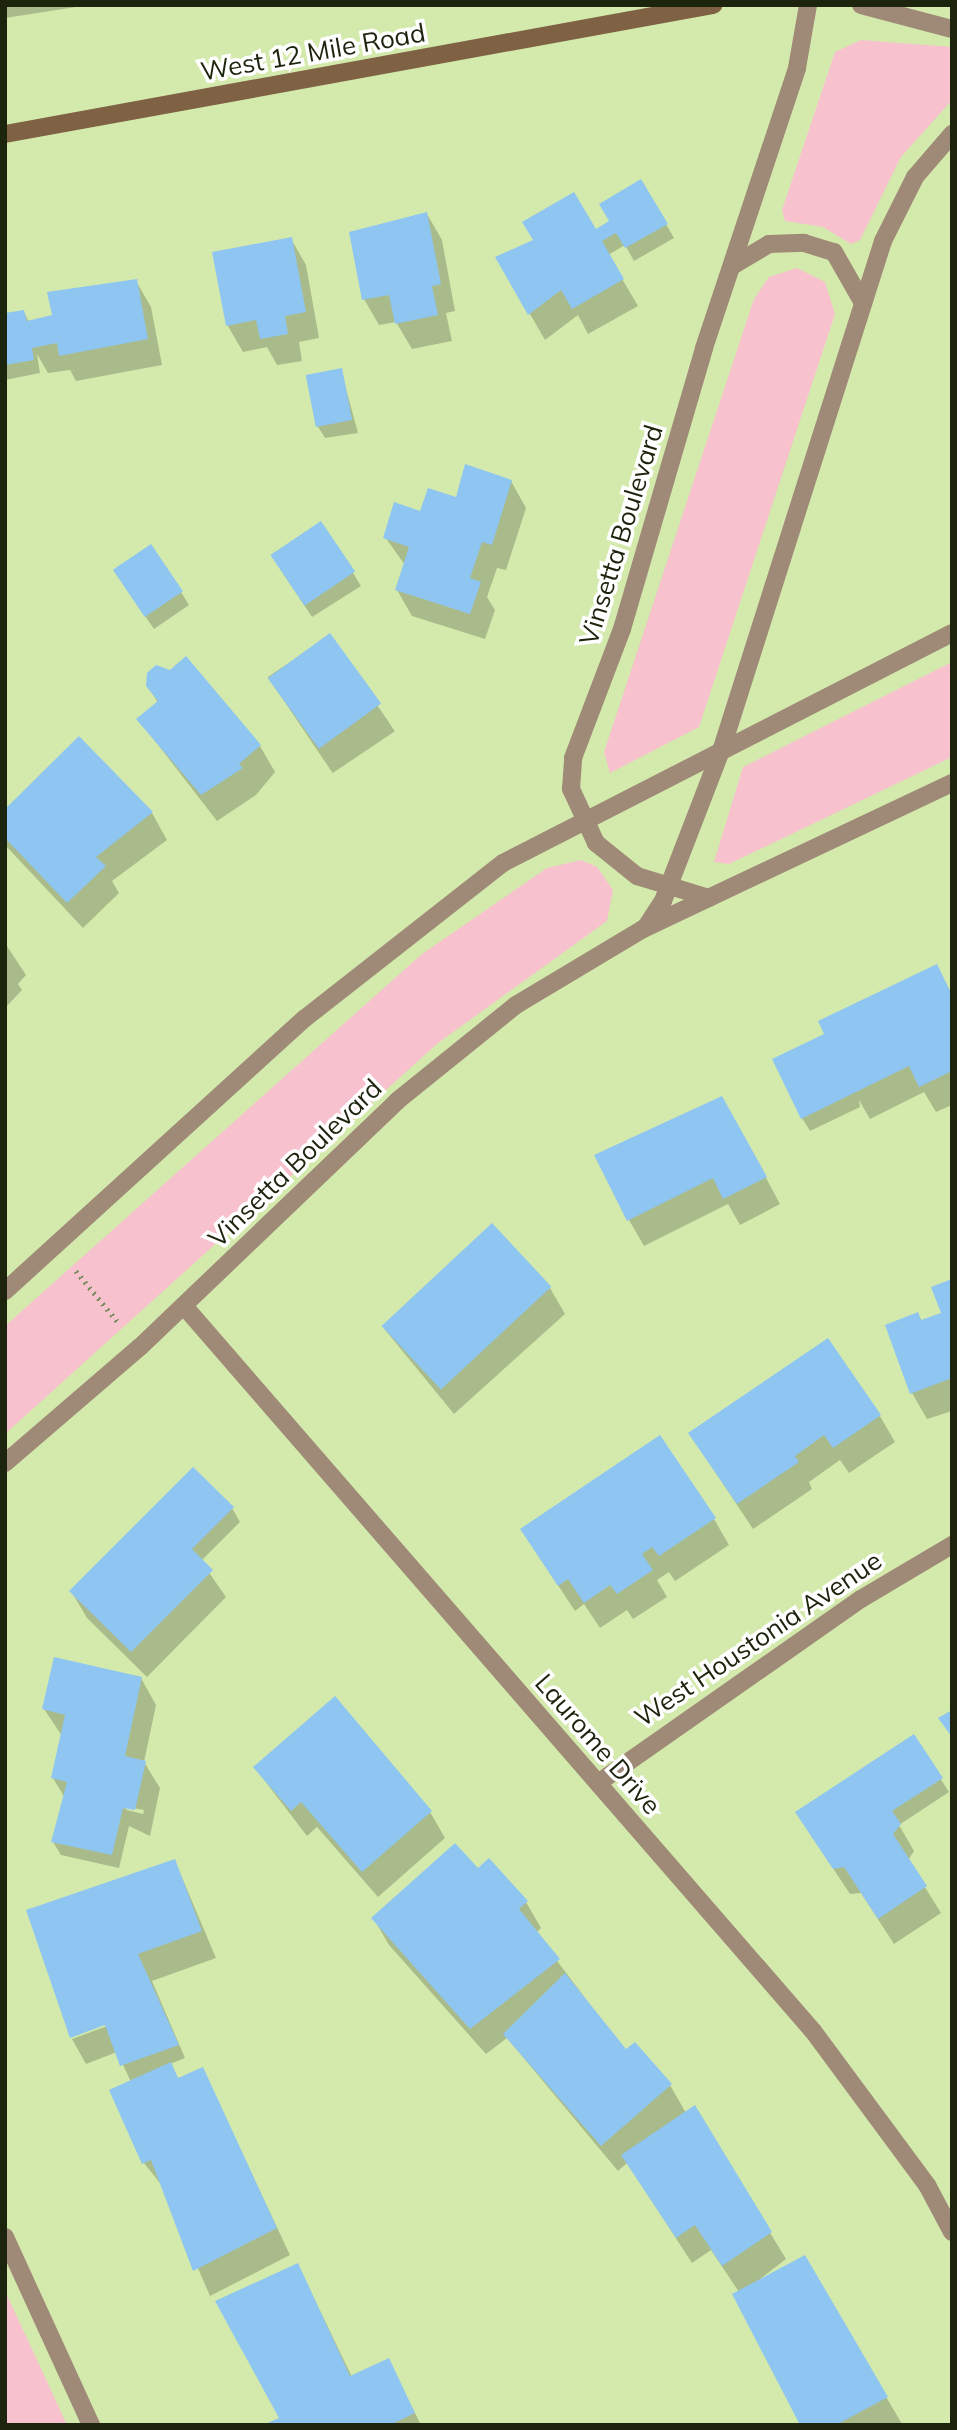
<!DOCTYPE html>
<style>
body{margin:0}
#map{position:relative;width:957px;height:2430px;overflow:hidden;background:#d4eaad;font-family:Mulish,sans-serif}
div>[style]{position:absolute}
.green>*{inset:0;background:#f7c1cd}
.shadow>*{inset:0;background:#0003;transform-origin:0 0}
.building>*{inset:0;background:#8fc5f1;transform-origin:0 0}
.path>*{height:4.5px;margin-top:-2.25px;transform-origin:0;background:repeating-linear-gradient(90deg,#7d8c61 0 2px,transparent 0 7px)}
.minor>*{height:18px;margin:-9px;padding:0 9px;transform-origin:9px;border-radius:9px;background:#9f8a77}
.secondary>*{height:18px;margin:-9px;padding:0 9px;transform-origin:9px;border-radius:9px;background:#7f6144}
span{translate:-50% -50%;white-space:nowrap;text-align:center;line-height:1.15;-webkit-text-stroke:7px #fff;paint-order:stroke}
.street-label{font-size:26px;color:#1d240d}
.frame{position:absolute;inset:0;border:7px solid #1d240d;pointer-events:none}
</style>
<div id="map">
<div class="green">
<i style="clip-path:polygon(861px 40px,952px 47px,952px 100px,901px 157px,860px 240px,851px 244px,823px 227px,785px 221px,782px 210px,835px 52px)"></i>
<i style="clip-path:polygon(797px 268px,825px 282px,835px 314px,699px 727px,610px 773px,604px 752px,754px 299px,769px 277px)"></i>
<i style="clip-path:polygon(952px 662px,952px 757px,729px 864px,714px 862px,743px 767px)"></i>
<i style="clip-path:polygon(581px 860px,597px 867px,613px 890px,607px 921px,438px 1043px,5px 1434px,5px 1326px,422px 954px,547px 868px)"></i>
<i style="clip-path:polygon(5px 2291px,45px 2377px,67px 2425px,5px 2425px)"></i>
</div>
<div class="shadow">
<i style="clip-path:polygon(5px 5px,76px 5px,76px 7px,5px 18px)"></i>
<i style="clip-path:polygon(641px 181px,674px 238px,634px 261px,625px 245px,608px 255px,638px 306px,588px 334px,578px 315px,545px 340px,497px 257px,595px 231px,611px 222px)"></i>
<i style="clip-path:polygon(427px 214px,442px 240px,455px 311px,446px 313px,452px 341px,412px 349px,396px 322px,379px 325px,364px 299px)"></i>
<i style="clip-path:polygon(291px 239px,306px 265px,319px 338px,299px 342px,302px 361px,277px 365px,267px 347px,243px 352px,228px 326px,214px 253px)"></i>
<i style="clip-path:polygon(136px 281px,151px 307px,162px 365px,76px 381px,70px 370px,48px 373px,37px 354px,40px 373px,5px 380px,5px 315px,24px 312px,29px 322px,54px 317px)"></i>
<i style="clip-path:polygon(341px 370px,358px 433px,325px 438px,317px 425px)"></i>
<i style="clip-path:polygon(511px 481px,526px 508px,506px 570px,497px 568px,487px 597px,495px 610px,485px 639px,412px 616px,397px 590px,405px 565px,385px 537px,421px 513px)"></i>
<i style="clip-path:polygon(280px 569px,353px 573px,361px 586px,312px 617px)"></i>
<i style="clip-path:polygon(123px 584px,181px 592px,189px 605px,154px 629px)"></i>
<i style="left:330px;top:635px;width:116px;height:75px;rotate:56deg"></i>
<i style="clip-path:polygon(148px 686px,260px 746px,275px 772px,256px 795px,217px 821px,138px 719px,158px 703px)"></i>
<i style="clip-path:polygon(79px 739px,152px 813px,167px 840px,112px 881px,119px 893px,83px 928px,5px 845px,5px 811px)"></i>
<i style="clip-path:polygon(5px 943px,26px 975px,18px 984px,22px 990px,5px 1008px)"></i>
<i style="clip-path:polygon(936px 966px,952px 994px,952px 1105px,936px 1112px,924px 1092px,870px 1119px,859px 1100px,860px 1107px,810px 1131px,802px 1118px,827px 1035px)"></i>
<i style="clip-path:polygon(737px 1124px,780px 1204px,740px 1225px,728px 1204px,644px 1246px,629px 1220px)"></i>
<i style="clip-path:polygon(952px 1281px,952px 1411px,927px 1419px,912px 1393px,918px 1314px,922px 1321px,943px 1314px)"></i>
<i style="clip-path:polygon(550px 1288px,565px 1314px,454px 1414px,382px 1326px)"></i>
<i style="clip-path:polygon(880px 1416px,895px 1442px,849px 1473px,840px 1460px,809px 1482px,812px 1489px,753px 1529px,690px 1434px)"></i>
<i style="clip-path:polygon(232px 1508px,240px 1522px,201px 1561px,226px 1597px,147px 1677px,87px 1618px,71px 1591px)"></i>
<i style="clip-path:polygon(714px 1519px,729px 1545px,675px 1581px,669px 1572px,657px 1580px,667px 1597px,633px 1619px,627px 1610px,600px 1628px,584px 1604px,575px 1611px,538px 1555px)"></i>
<i style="clip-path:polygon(evenodd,141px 1678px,156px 1705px,144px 1762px,160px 1788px,150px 1836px,129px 1826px,119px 1868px,61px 1855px,53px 1842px,65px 1798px,53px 1778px,62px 1736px,44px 1709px,141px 1678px,122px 1806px,144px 1810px,143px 1814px,127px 1810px,122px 1806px)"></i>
<i style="clip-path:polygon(914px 1737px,949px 1792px,899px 1825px,914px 1851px,908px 1860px,941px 1913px,894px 1944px,861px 1893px,850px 1894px,813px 1838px)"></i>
<i style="clip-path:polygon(255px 1768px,430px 1812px,445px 1838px,378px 1897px,317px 1827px,307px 1836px)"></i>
<i style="clip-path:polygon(175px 1861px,216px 1958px,152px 1981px,185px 2058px,170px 2064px,179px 2080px,203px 2070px,290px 2255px,210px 2296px,163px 2187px,144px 2163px,131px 2082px,117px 2052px,86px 2064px,72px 2039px,107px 2026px)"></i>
<i style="clip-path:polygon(477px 1870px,526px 1902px,541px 1928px,536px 1933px,626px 2052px,670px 2085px,686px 2113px,694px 2108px,786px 2259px,751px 2286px,804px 2257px,902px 2424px,802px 2425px,739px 2292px,711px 2250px,692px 2263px,627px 2163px,618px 2171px,507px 2038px,486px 2054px,389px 1945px,374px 1919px)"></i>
<i style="clip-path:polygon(298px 2265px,352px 2377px,388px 2360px,421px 2425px,267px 2425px,281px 2419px)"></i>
</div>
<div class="building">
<i style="clip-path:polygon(641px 179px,668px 224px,625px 248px,616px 233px,602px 241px,624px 279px,572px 309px,561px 290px,528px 315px,495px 257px,533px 240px,522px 222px,574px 192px,596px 229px,609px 221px,599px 204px)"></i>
<i style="clip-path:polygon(427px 212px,441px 284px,432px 286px,438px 315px,395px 324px,389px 295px,362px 300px,349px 232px)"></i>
<i style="clip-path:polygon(292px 237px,306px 312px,285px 316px,288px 334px,260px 339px,256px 320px,226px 326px,212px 252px)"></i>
<i style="clip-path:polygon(137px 279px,148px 339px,59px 356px,57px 343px,32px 348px,34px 360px,5px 365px,5px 313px,24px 310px,27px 321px,52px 315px,47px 292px)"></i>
<i style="left:342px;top:368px;width:53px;height:37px;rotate:79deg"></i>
<i style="clip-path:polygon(465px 464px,512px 480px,492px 545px,482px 542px,470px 578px,481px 582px,470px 614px,395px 590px,409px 547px,383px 538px,394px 502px,420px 511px,428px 488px,456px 497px)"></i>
<i style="left:321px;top:521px;width:61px;height:61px;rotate:56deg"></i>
<i style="left:151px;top:544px;width:57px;height:46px;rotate:56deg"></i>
<i style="left:330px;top:633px;width:87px;height:77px;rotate:54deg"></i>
<i style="clip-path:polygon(186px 656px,261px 745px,239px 764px,243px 768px,201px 795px,136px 719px,158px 701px,146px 686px,147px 673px,156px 665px,170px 670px)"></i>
<i style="clip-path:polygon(79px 736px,153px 812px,96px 857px,106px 866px,67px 903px,5px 838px,5px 809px)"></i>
<i style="clip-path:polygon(937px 964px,952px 995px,952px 1071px,919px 1087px,909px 1066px,801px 1119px,772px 1059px,824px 1034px,818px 1021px)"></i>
<i style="clip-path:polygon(722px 1096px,767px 1177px,723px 1199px,713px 1178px,627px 1221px,594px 1155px)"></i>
<i style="left:492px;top:1223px;width:87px;height:151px;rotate:47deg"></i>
<i style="clip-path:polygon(952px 1279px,952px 1378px,910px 1394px,885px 1325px,918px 1312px,921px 1320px,941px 1313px,931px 1287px)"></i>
<i style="clip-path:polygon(828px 1338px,881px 1415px,833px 1448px,824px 1435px,795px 1456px,799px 1462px,737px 1504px,688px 1433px)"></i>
<i style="clip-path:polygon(660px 1435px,716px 1518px,659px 1556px,652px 1547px,642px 1554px,653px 1570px,617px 1594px,610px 1585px,584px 1603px,568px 1579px,558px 1586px,520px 1529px)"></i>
<i style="clip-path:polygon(193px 1467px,234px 1507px,192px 1549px,213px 1570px,131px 1652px,69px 1591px)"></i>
<i style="clip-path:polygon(54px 1657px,142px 1677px,125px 1756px,146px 1761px,135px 1810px,123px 1808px,112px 1855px,51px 1842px,67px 1782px,51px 1778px,65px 1715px,42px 1709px)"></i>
<i style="clip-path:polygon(335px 1696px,432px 1811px,362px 1872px,301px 1802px,291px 1811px,253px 1767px)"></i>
<i style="clip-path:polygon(952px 1710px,952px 1737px,938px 1718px)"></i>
<i style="clip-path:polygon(914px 1734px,943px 1778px,892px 1811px,901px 1824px,893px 1834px,927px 1886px,878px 1919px,844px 1867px,833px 1869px,795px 1812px)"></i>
<i style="clip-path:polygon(455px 1843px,478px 1868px,489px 1858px,528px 1901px,519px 1909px,560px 1959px,470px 2029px,371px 1918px)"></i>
<i style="clip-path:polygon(175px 1859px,202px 1931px,138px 1954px,179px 2045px,120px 2066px,105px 2025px,70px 2038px,26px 1910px)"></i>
<i style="clip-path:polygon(565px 1973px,626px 2049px,635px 2042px,672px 2084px,601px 2146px,503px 2034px)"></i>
<i style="clip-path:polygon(171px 2062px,178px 2078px,203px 2067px,277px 2228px,193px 2271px,151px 2160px,142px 2164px,109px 2090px)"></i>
<i style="clip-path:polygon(695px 2105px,772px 2232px,722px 2266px,695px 2225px,676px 2238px,621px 2155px)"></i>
<i style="clip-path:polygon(805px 2255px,888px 2397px,836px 2425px,800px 2425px,732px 2294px)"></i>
<i style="clip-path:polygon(298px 2263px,350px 2376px,389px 2358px,415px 2413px,390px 2425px,263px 2425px,279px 2418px,215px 2301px)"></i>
</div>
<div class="path">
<i style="left:76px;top:1271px;width:65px;rotate:50.6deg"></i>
</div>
<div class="minor">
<i style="left:861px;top:5px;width:94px;rotate:14.8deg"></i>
<i style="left:732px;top:266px;width:43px;rotate:-30.7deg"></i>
<i style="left:769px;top:244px;width:35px;rotate:-2deg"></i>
<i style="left:804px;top:243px;width:31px;rotate:17deg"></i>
<i style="left:834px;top:252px;width:59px;rotate:60.4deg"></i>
<i style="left:709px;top:898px;width:75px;rotate:-163deg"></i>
<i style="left:637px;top:876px;width:53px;rotate:-141.2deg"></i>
<i style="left:596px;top:843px;width:60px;rotate:-114.8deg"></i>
<i style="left:571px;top:789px;width:31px;rotate:-86deg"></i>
<i style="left:573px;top:758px;width:138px;rotate:-69.2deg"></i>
<i style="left:622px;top:629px;width:293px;rotate:-73.7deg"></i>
<i style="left:704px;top:348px;width:295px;rotate:-71.6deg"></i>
<i style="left:797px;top:68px;width:64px;rotate:-80.1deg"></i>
<i style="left:646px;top:927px;width:31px;rotate:-57deg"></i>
<i style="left:663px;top:901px;width:164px;rotate:-68.9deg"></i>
<i style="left:722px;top:748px;width:532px;rotate:-72.38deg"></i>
<i style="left:883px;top:241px;width:72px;rotate:-63.4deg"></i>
<i style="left:915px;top:177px;width:57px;rotate:-49.3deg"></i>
<i style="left:5px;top:1291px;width:404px;rotate:-42.3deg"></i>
<i style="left:304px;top:1019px;width:253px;rotate:-38.1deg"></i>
<i style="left:503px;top:863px;width:504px;rotate:-27.12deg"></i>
<i style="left:184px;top:1306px;width:960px;rotate:49.06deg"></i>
<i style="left:813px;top:2031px;width:192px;rotate:53.5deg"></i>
<i style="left:927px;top:2185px;width:53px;rotate:62deg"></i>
<i style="left:5px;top:1463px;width:178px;rotate:-40.7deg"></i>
<i style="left:140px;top:1347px;width:356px;rotate:-43.7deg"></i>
<i style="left:397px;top:1101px;width:153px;rotate:-38.9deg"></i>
<i style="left:516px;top:1005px;width:148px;rotate:-30.9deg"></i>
<i style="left:643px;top:929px;width:342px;rotate:-25.3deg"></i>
<i style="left:598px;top:1783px;width:321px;rotate:-35deg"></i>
<i style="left:861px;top:1599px;width:106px;rotate:-30.7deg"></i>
<i style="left:5px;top:2237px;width:207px;rotate:65.4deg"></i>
</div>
<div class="secondary">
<i style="left:5px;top:134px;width:720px;rotate:-10.33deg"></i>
</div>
<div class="street-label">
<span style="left:313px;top:52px;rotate:-10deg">West 12 Mile Road</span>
<span style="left:621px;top:535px;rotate:-73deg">Vinsetta Boulevard</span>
<span style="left:295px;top:1163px;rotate:-44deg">Vinsetta Boulevard</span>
<span style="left:758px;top:1639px;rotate:-34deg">West Houstonia Avenue</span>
<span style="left:598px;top:1744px;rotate:49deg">Laurome Drive</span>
</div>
<div class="frame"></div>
</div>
